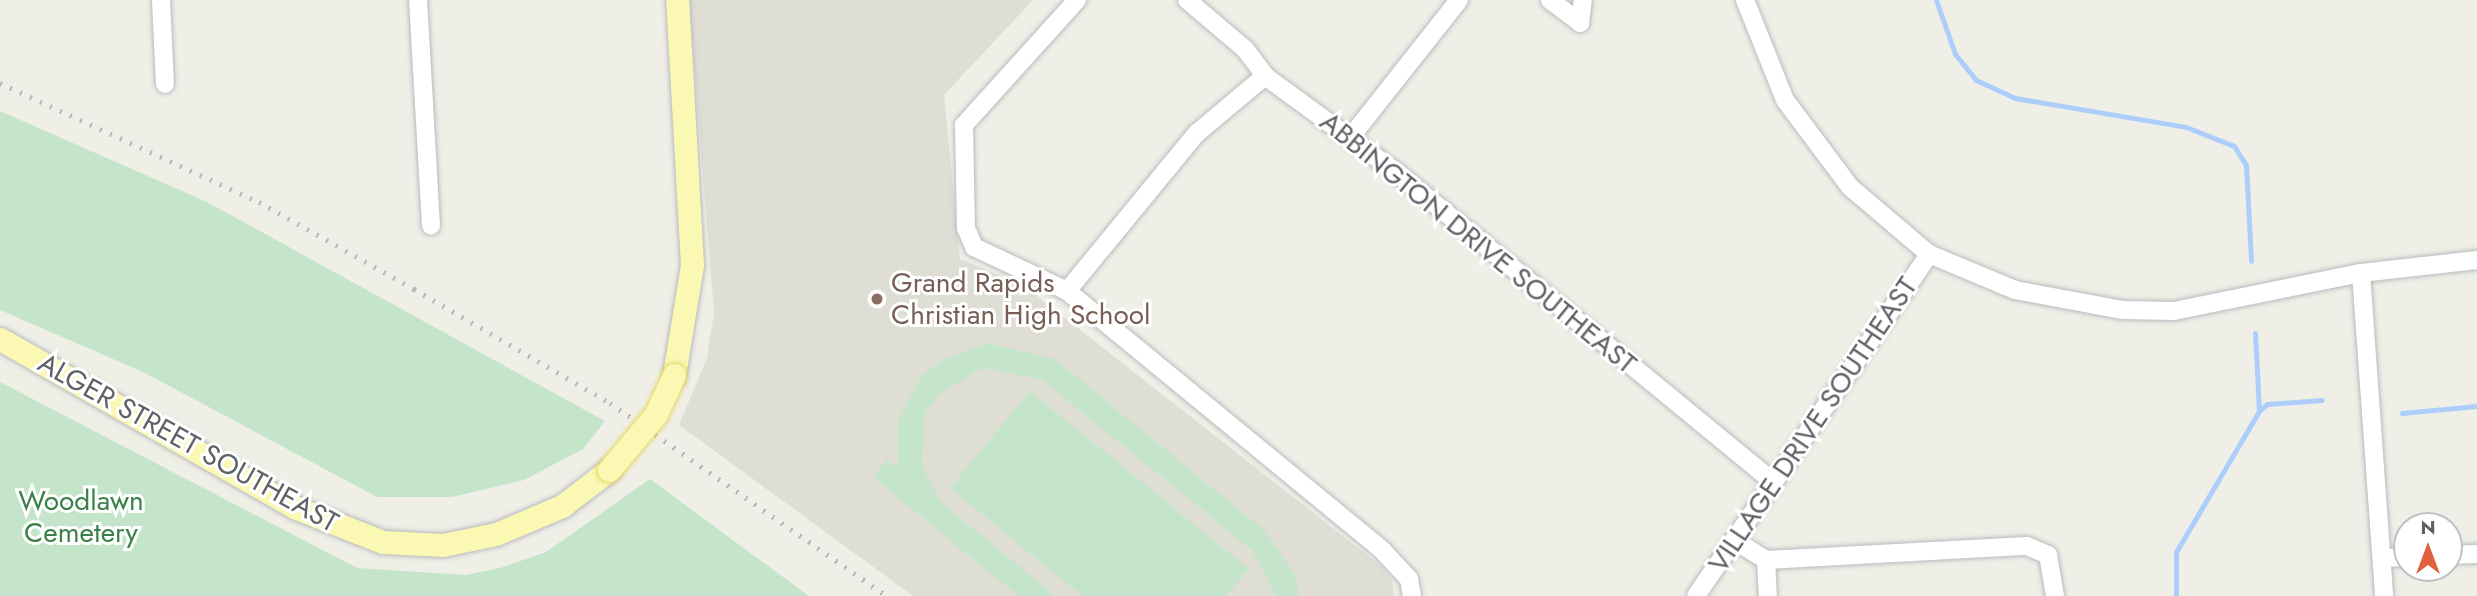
<!DOCTYPE html>
<style>
body{margin:0}
#map{position:relative;width:2477px;height:596px;overflow:hidden;background:#efefe7;font-family:Jost,sans-serif}
div>[style]{position:absolute}
.education>*{inset:0;background:#dfded5}
.green>*{inset:0;background:#c5e5ca}
.stream>*{height:5px;margin:-2.5px;padding:0 2.5px;transform-origin:2.5px;border-radius:2.5px;background:#adcefa}
.roads{filter:drop-shadow(0 0 2px #b9bbbf) drop-shadow(0 0 2px #b9bbbf)}
.minor>*{height:18px;margin:-9px;padding:0 9px;transform-origin:9px;border-radius:9px;background:#fff}
.major>*{height:23px;margin:-11.5px;padding:0 11.5px;transform-origin:11.5px;border-radius:11.5px;background:#faf8b2}
.rail>*{height:5px;margin-top:-2.5px;transform-origin:0;background:repeating-linear-gradient(90deg,#b5b5b6 0 2px,transparent 0 11px)}
.bridges{filter:drop-shadow(0 0 2px #e9d567) drop-shadow(0 0 2px #e9d567)}
.major-bridge>*{height:23px;margin:-11.5px;padding:0 11.5px;transform-origin:11.5px;border-radius:11.5px;background:#faf8b2}
.dots>*{width:19px;height:19px;translate:-50% -50%;box-sizing:border-box;border:4px solid #fff;border-radius:50%}
span{translate:-50% -50%;white-space:nowrap;text-align:center;line-height:1.15;-webkit-text-stroke:6px #fff;paint-order:stroke}
.street-label{font-size:28px;color:#5e6166}
.education-label{font-size:28px;color:#785e54}
.left{translate:0 -50%;text-align:left}
.park-label{font-size:28px;color:#3b8147}
.north{position:absolute;left:2393px;top:512px;width:70px;height:70px;box-sizing:border-box;background:#fff;border:2px solid #bfc0c2;border-radius:50%;rotate:0deg;font-size:19px;font-weight:700;line-height:28px;text-align:center;color:#5e6166}
.north::after{content:'';display:block;margin:auto;width:24px;height:32px;background:#de603e;clip-path:polygon(50% 0,100% 100%,50% 72%,0 100%)}
</style>
<div id="map">
<div class="education">
<i style="clip-path:polygon(689px 0,1033px 0,944px 95px,960px 259px,1023px 285px,1381px 566px,1392px 580px,1394px 596px,913px 596px,679px 425px,707px 358px,714px 313px)"></i>
</div>
<div class="green">
<i style="clip-path:polygon(0 111px,207px 202px,605px 421px,583px 449px,524px 480px,452px 497px,377px 497px,143px 372px,0 310px)"></i>
<i style="clip-path:polygon(986px 343px,1055px 359px,1265px 531px,1295px 575px,1299px 596px,1276px 596px,1252px 550px,1041px 379px,982px 368px,939px 394px,925px 413px,922px 467px,941px 502px,1055px 596px,1018px 596px,873px 477px,887px 460px,898px 467px,898px 420px,921px 377px,943px 360px)"></i>
<i style="clip-path:polygon(0 382px,357px 568px,466px 575px,500px 568px,546px 552px,650px 479px,809px 596px,0 596px)"></i>
<i style="clip-path:polygon(1030px 391px,1249px 569px,1226px 596px,1082px 596px,950px 488px)"></i>
</div>
<div class="stream">
<i style="left:1936px;top:0;width:57px;rotate:70.6deg"></i>
<i style="left:1955px;top:54px;width:33px;rotate:51deg"></i>
<i style="left:1976px;top:80px;width:43px;rotate:24.8deg"></i>
<i style="left:2015px;top:98px;width:173px;rotate:9.6deg"></i>
<i style="left:2186px;top:127px;width:52px;rotate:21.6deg"></i>
<i style="left:2234px;top:146px;width:22px;rotate:58deg"></i>
<i style="left:2246px;top:165px;width:96px;rotate:87deg"></i>
<i style="left:2259px;top:411px;width:11px;rotate:-41deg"></i>
<i style="left:2267px;top:404px;width:55px;rotate:-4.2deg"></i>
<i style="left:2402px;top:413px;width:75px;rotate:-5.3deg"></i>
<i style="left:2176px;top:596px;width:44px;rotate:-90deg"></i>
<i style="left:2176px;top:552px;width:164px;rotate:-59.5deg"></i>
<i style="left:2259px;top:411px;width:78px;rotate:-92.9deg"></i>
</div>
<div class="roads">
<div class="minor">
<i style="left:161px;top:0;width:84px;rotate:87.3deg"></i>
<i style="left:418px;top:0;width:226px;rotate:86.7deg"></i>
<i style="left:1077px;top:0;width:169px;rotate:132.1deg"></i>
<i style="left:964px;top:125px;width:103px;rotate:88.9deg"></i>
<i style="left:966px;top:228px;width:21px;rotate:67deg"></i>
<i style="left:974px;top:247px;width:103px;rotate:25.3deg"></i>
<i style="left:1067px;top:291px;width:408px;rotate:39.4deg"></i>
<i style="left:1382px;top:550px;width:40px;rotate:47deg"></i>
<i style="left:1409px;top:579px;width:17px;rotate:80deg"></i>
<i style="left:1187px;top:0;width:76px;rotate:40.2deg"></i>
<i style="left:1245px;top:49px;width:34px;rotate:53deg"></i>
<i style="left:1265px;top:76px;width:162px;rotate:36.2deg"></i>
<i style="left:1396px;top:172px;width:488px;rotate:39.4deg"></i>
<i style="left:1550px;top:0;width:38px;rotate:37deg"></i>
<i style="left:1580px;top:23px;width:23px;rotate:-83deg"></i>
<i style="left:1745px;top:0;width:108px;rotate:68.2deg"></i>
<i style="left:1785px;top:100px;width:109px;rotate:53.2deg"></i>
<i style="left:1850px;top:187px;width:104px;rotate:40.3deg"></i>
<i style="left:1929px;top:254px;width:93px;rotate:22.7deg"></i>
<i style="left:2015px;top:290px;width:110px;rotate:10.5deg"></i>
<i style="left:2123px;top:310px;width:51px;rotate:1.1deg"></i>
<i style="left:2174px;top:311px;width:191px;rotate:-11.5deg"></i>
<i style="left:2361px;top:273px;width:117px;rotate:-6.4deg"></i>
<i style="left:1350px;top:138px;width:176px;rotate:-51.7deg"></i>
<i style="left:2361px;top:273px;width:324px;rotate:85.9deg"></i>
<i style="left:1067px;top:291px;width:205px;rotate:-50.6deg"></i>
<i style="left:1197px;top:133px;width:89px;rotate:-40deg"></i>
<i style="left:1734px;top:540px;width:38px;rotate:32deg"></i>
<i style="left:1766px;top:560px;width:36px;rotate:87deg"></i>
<i style="left:2449px;top:555px;width:28px;rotate:-2deg"></i>
<i style="left:2382px;top:558px;width:25px;rotate:-2deg"></i>
<i style="left:1766px;top:560px;width:261px;rotate:-3.1deg"></i>
<i style="left:2027px;top:546px;width:23px;rotate:23deg"></i>
<i style="left:2048px;top:555px;width:42px;rotate:80.3deg"></i>
<i style="left:1696px;top:596px;width:414px;rotate:-55.7deg"></i>
</div>
<div class="major">
<i style="left:0;top:339px;width:339px;rotate:29.7deg"></i>
<i style="left:294px;top:507px;width:96px;rotate:21.5deg"></i>
<i style="left:383px;top:542px;width:60px;rotate:2.9deg"></i>
<i style="left:443px;top:545px;width:54px;rotate:-11.7deg"></i>
<i style="left:496px;top:534px;width:72px;rotate:-23deg"></i>
<i style="left:562px;top:506px;width:59px;rotate:-37.5deg"></i>
<i style="left:674px;top:375px;width:111px;rotate:-80.7deg"></i>
<i style="left:692px;top:265px;width:265px;rotate:-93.2deg"></i>
</div>
</div>
<div class="rail">
<i style="left:0;top:83px;width:285px;rotate:24.7deg"></i>
<i style="left:259px;top:202px;width:178px;rotate:29.3deg"></i>
<i style="left:414px;top:289px;width:227px;rotate:30.2deg"></i>
<i style="left:610px;top:403px;width:338px;rotate:34.9deg"></i>
</div>
<div class="bridges">
<div class="major-bridge">
<i style="left:609px;top:470px;width:73px;rotate:-50deg"></i>
<i style="left:656px;top:414px;width:43px;rotate:-65.2deg"></i>
</div>
</div>
<div class="dots">
<i style="left:877px;top:299px;background:#8d6e63"></i>
</div>
<div class="street-label">
<span style="left:1478px;top:243px;rotate:39deg">ABBINGTON DRIVE SOUTHEAST</span>
<span style="left:1813px;top:425px;rotate:-56deg">VILLAGE DRIVE SOUTHEAST</span>
<span style="left:188px;top:443px;rotate:29deg">ALGER STREET SOUTHEAST</span>
</div>
<div class="education-label">
<span class="left" style="left:891px;top:299px">Grand Rapids<br>Christian High School</span>
</div>
<div class="park-label">
<span style="left:81px;top:517px">Woodlawn<br>Cemetery</span>
</div>
<div class="north">N</div>
</div>
